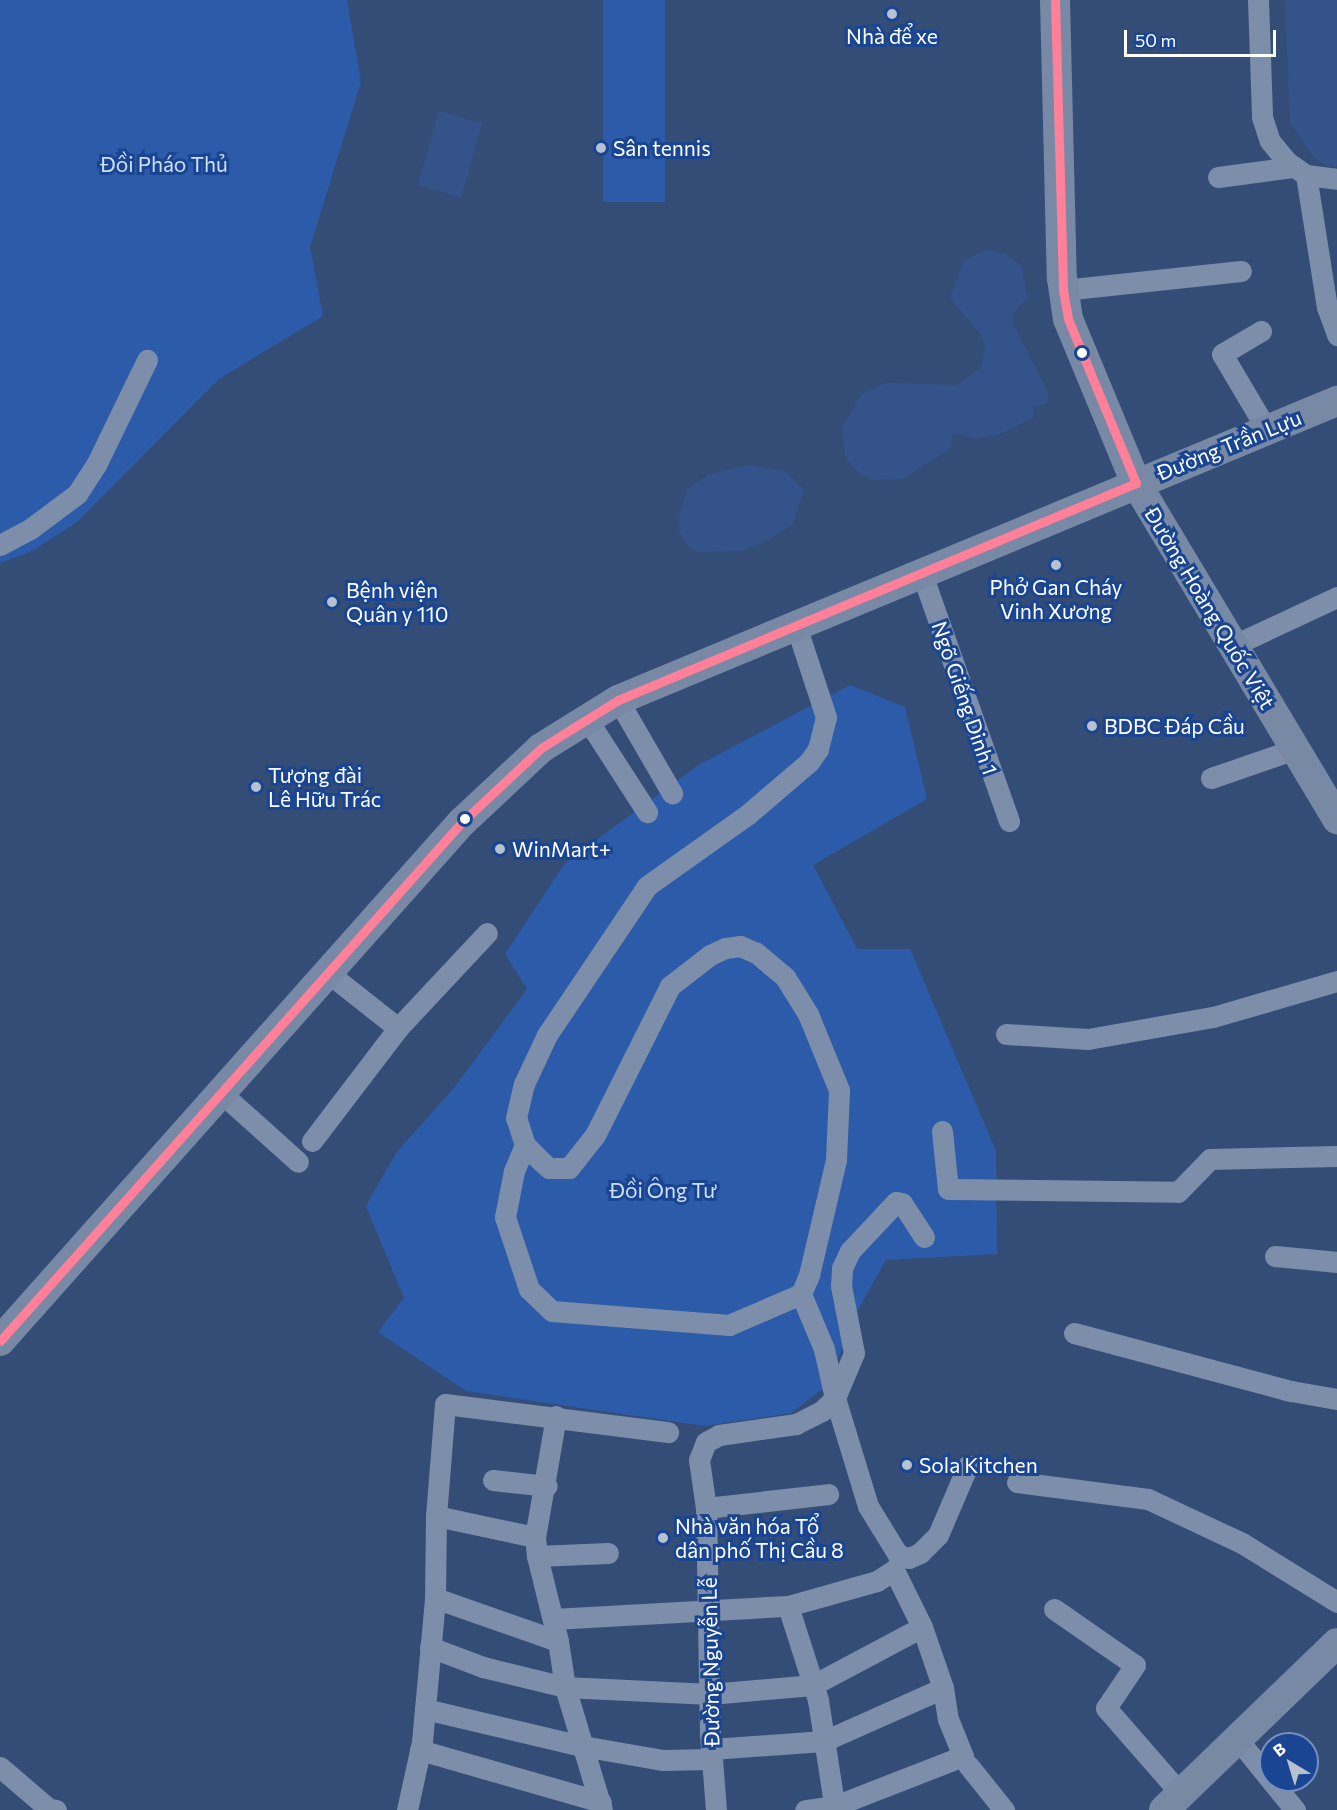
<!DOCTYPE html>
<meta charset="utf-8">
<style>
body{margin:0}
#map{position:relative;width:1337px;height:1810px;overflow:hidden;background:#344d77;font-family:Commissioner,sans-serif}
div>[style]{position:absolute}
.green>*{inset:0;background:#2c5ba9;transform-origin:0 0}
.water>*{inset:0;background:#34538b;transform-origin:0 0}
.minor>*{height:21px;margin:-10.5px;padding:0 10.5px;transform-origin:10.5px;border-radius:10.5px;background:#7c8eaa}
.secondary>*{height:30px;margin:-15px;padding:0 15px;transform-origin:15px;border-radius:15px;background:#7889a6}
.bus-1>*{height:9px;margin:-4.5px;padding:0 4.5px;transform-origin:4.5px;border-radius:4.5px;background:#ff8098}
.dots>*{width:16px;height:16px;translate:-50% -50%;box-sizing:border-box;border:3px solid #194592;border-radius:50%}
span{translate:-50% -50%;white-space:nowrap;text-align:center;line-height:1.15;-webkit-text-stroke:6px #194592;paint-order:stroke}
.poi-label{font-size:21px;color:#fff}
.left{translate:0 -50%;text-align:left}
.park-label{font-size:21px;color:#cfe0fb}
.street-label{font-size:21px;color:#fff}
.north{position:absolute;left:1259px;top:1732px;width:60px;height:60px;box-sizing:border-box;background:#194592;border:2px solid #758fbe;border-radius:50%;rotate:322deg;font-size:16px;font-weight:700;line-height:24px;text-align:center;color:#fff}
.north::after{content:'';display:block;margin:auto;width:21px;height:27px;background:#b8c1cf;clip-path:polygon(50% 0,100% 100%,50% 72%,0 100%)}
.scale{position:absolute;left:1124px;top:30px;width:152px;height:27px;box-sizing:border-box;border:3px solid #fff;border-top:0;padding-left:8px;font-size:18px;line-height:21px;white-space:nowrap;color:#fff;-webkit-text-stroke:4px #194592;paint-order:stroke}
</style>
<div id="map">
<div class="green">
<i style="clip-path:polygon(0 0,347px 0,361px 82px,310px 247px,323px 316px,219px 379px,77px 522px,32px 551px,0 563px)"></i>
<i style="left:603px;top:0;width:62px;height:202px"></i>
<i style="clip-path:polygon(850px 685px,905px 707px,927px 799px,813px 865px,857px 949px,910px 949px,996px 1151px,997px 1254px,886px 1260px,855px 1315px,829px 1384px,791px 1413px,705px 1426px,466px 1391px,378px 1332px,404px 1298px,366px 1206px,396px 1153px,454px 1088px,527px 989px,505px 954px,565px 863px,697px 766px)"></i>
</div>
<div class="water">
<i style="clip-path:polygon(1285px 0,1337px 0,1337px 166px,1327px 166px,1315px 159px,1290px 122px)"></i>
<i style="left:439px;top:111px;width:45px;height:77px;rotate:16deg"></i>
<i style="clip-path:polygon(987px 250px,1005px 253px,1022px 267px,1027px 298px,1014px 313px,1013px 323px,1048px 392px,1047px 403px,1033px 407px,1033px 418px,1001px 434px,976px 439px,953px 432px,950px 449px,902px 479px,873px 480px,860px 475px,845px 456px,842px 427px,862px 394px,885px 383px,957px 385px,981px 368px,985px 345px,981px 335px,950px 298px,964px 260px)"></i>
<i style="clip-path:polygon(748px 465px,785px 471px,804px 490px,793px 524px,767px 541px,741px 551px,698px 552px,691px 549px,680px 534px,678px 519px,687px 490px,708px 475px)"></i>
</div>
<div class="minor">
<i style="left:1258px;top:0;width:117px;rotate:88deg"></i>
<i style="left:1262px;top:117px;width:25px;rotate:72deg"></i>
<i style="left:1270px;top:141px;width:26px;rotate:51deg"></i>
<i style="left:1286px;top:161px;width:24px;rotate:35deg"></i>
<i style="left:1306px;top:175px;width:31px;rotate:7deg"></i>
<i style="left:1306px;top:175px;width:134px;rotate:81deg"></i>
<i style="left:1327px;top:307px;width:30px;rotate:70deg"></i>
<i style="left:1218px;top:177px;width:77px;rotate:-7.5deg"></i>
<i style="left:1063px;top:290px;width:179px;rotate:-6.1deg"></i>
<i style="left:1261px;top:331px;width:45px;rotate:149.5deg"></i>
<i style="left:1222px;top:354px;width:88px;rotate:59.4deg"></i>
<i style="left:0;top:545px;width:34px;rotate:-28deg"></i>
<i style="left:30px;top:529px;width:59px;rotate:-36.7deg"></i>
<i style="left:77px;top:494px;width:35px;rotate:-57deg"></i>
<i style="left:96px;top:465px;width:117px;rotate:-64.1deg"></i>
<i style="left:922px;top:574px;width:262px;rotate:70.6deg"></i>
<i style="left:1232px;top:646px;width:116px;rotate:-25deg"></i>
<i style="left:618px;top:700px;width:108px;rotate:59.9deg"></i>
<i style="left:587px;top:719px;width:111px;rotate:57.2deg"></i>
<i style="left:1211px;top:778px;width:89px;rotate:-19deg"></i>
<i style="left:327px;top:972px;width:90px;rotate:38.3deg"></i>
<i style="left:1006px;top:1034px;width:82px;rotate:3.5deg"></i>
<i style="left:1088px;top:1039px;width:127px;rotate:-10deg"></i>
<i style="left:1213px;top:1017px;width:129px;rotate:-16.2deg"></i>
<i style="left:219px;top:1091px;width:106px;rotate:41.9deg"></i>
<i style="left:942px;top:1131px;width:58px;rotate:84.1deg"></i>
<i style="left:948px;top:1189px;width:230px;rotate:0.7deg"></i>
<i style="left:1178px;top:1192px;width:46px;rotate:-45.9deg"></i>
<i style="left:1210px;top:1159px;width:127px;rotate:-1.4deg"></i>
<i style="left:312px;top:1141px;width:142px;rotate:-52.7deg"></i>
<i style="left:398px;top:1028px;width:130px;rotate:-46.9deg"></i>
<i style="left:525px;top:1145px;width:28px;rotate:113deg"></i>
<i style="left:514px;top:1171px;width:47px;rotate:101.1deg"></i>
<i style="left:505px;top:1217px;width:76px;rotate:71.6deg"></i>
<i style="left:529px;top:1289px;width:32px;rotate:44deg"></i>
<i style="left:552px;top:1311px;width:178px;rotate:4.5deg"></i>
<i style="left:729px;top:1325px;width:78px;rotate:-23.3deg"></i>
<i style="left:801px;top:1294px;width:21px;rotate:-67deg"></i>
<i style="left:809px;top:1275px;width:118px;rotate:-76.8deg"></i>
<i style="left:836px;top:1160px;width:70px;rotate:-87.5deg"></i>
<i style="left:839px;top:1090px;width:82px;rotate:-112.2deg"></i>
<i style="left:808px;top:1014px;width:44px;rotate:-121.9deg"></i>
<i style="left:785px;top:977px;width:38px;rotate:-140deg"></i>
<i style="left:756px;top:953px;width:17px;rotate:-156deg"></i>
<i style="left:740px;top:946px;width:15px;rotate:172deg"></i>
<i style="left:725px;top:948px;width:17px;rotate:155deg"></i>
<i style="left:710px;top:955px;width:51px;rotate:142.2deg"></i>
<i style="left:670px;top:986px;width:167px;rotate:116.7deg"></i>
<i style="left:595px;top:1135px;width:42px;rotate:128.2deg"></i>
<i style="left:569px;top:1168px;width:20px;rotate:180deg"></i>
<i style="left:549px;top:1168px;width:9px;rotate:-139deg"></i>
<i style="left:542px;top:1162px;width:24px;rotate:-135deg"></i>
<i style="left:525px;top:1145px;width:28px;rotate:-108deg"></i>
<i style="left:516px;top:1118px;width:35px;rotate:-77deg"></i>
<i style="left:524px;top:1084px;width:54px;rotate:-64.9deg"></i>
<i style="left:547px;top:1035px;width:179px;rotate:-56.1deg"></i>
<i style="left:647px;top:886px;width:123px;rotate:-35.4deg"></i>
<i style="left:747px;top:815px;width:82px;rotate:-40.5deg"></i>
<i style="left:809px;top:762px;width:16px;rotate:-55deg"></i>
<i style="left:818px;top:749px;width:33px;rotate:-76deg"></i>
<i style="left:826px;top:717px;width:96px;rotate:-108.2deg"></i>
<i style="left:924px;top:1237px;width:40px;rotate:-122.9deg"></i>
<i style="left:902px;top:1203px;width:6px;rotate:-171deg"></i>
<i style="left:896px;top:1202px;width:67px;rotate:133.2deg"></i>
<i style="left:850px;top:1251px;width:19px;rotate:115deg"></i>
<i style="left:842px;top:1268px;width:18px;rotate:93deg"></i>
<i style="left:841px;top:1286px;width:68px;rotate:79deg"></i>
<i style="left:854px;top:1353px;width:49px;rotate:112.9deg"></i>
<i style="left:835px;top:1398px;width:113px;rotate:73deg"></i>
<i style="left:868px;top:1506px;width:57px;rotate:58.5deg"></i>
<i style="left:898px;top:1555px;width:11px;rotate:15deg"></i>
<i style="left:909px;top:1558px;width:12px;rotate:-24deg"></i>
<i style="left:920px;top:1553px;width:25px;rotate:-45deg"></i>
<i style="left:938px;top:1535px;width:76px;rotate:-66.8deg"></i>
<i style="left:1275px;top:1256px;width:62px;rotate:5.5deg"></i>
<i style="left:1074px;top:1333px;width:225px;rotate:15deg"></i>
<i style="left:1291px;top:1391px;width:47px;rotate:9.9deg"></i>
<i style="left:556px;top:1416px;width:123px;rotate:99.8deg"></i>
<i style="left:535px;top:1537px;width:19px;rotate:84deg"></i>
<i style="left:537px;top:1556px;width:88px;rotate:76.1deg"></i>
<i style="left:558px;top:1641px;width:47px;rotate:81.3deg"></i>
<i style="left:565px;top:1687px;width:128px;rotate:73.3deg"></i>
<i style="left:493px;top:1480px;width:54px;rotate:6.3deg"></i>
<i style="left:1017px;top:1482px;width:132px;rotate:7.4deg"></i>
<i style="left:1148px;top:1499px;width:104px;rotate:25.1deg"></i>
<i style="left:1242px;top:1543px;width:112px;rotate:31.8deg"></i>
<i style="left:706px;top:1508px;width:123px;rotate:-6.5deg"></i>
<i style="left:436px;top:1516px;width:101px;rotate:12deg"></i>
<i style="left:537px;top:1556px;width:71px;rotate:-2.4deg"></i>
<i style="left:435px;top:1598px;width:130px;rotate:19.3deg"></i>
<i style="left:788px;top:1606px;width:99px;rotate:72.3deg"></i>
<i style="left:818px;top:1700px;width:111px;rotate:81.2deg"></i>
<i style="left:1054px;top:1609px;width:98px;rotate:34.7deg"></i>
<i style="left:1135px;top:1665px;width:52px;rotate:124deg"></i>
<i style="left:1106px;top:1708px;width:114px;rotate:48.9deg"></i>
<i style="left:553px;top:1619px;width:235px;rotate:-3.2deg"></i>
<i style="left:788px;top:1606px;width:92px;rotate:-15.7deg"></i>
<i style="left:877px;top:1581px;width:20px;rotate:-33deg"></i>
<i style="left:894px;top:1570px;width:64px;rotate:63.8deg"></i>
<i style="left:922px;top:1627px;width:65px;rotate:71deg"></i>
<i style="left:943px;top:1688px;width:31px;rotate:81deg"></i>
<i style="left:948px;top:1719px;width:40px;rotate:68deg"></i>
<i style="left:963px;top:1756px;width:137px;rotate:158.7deg"></i>
<i style="left:835px;top:1806px;width:30px;rotate:172deg"></i>
<i style="left:430px;top:1647px;width:57px;rotate:20.7deg"></i>
<i style="left:483px;top:1667px;width:84px;rotate:13.7deg"></i>
<i style="left:565px;top:1687px;width:145px;rotate:2.8deg"></i>
<i style="left:710px;top:1694px;width:103px;rotate:-5deg"></i>
<i style="left:813px;top:1685px;width:123px;rotate:-28deg"></i>
<i style="left:425px;top:1709px;width:161px;rotate:13.3deg"></i>
<i style="left:582px;top:1746px;width:81px;rotate:9.9deg"></i>
<i style="left:662px;top:1760px;width:50px;rotate:-1.1deg"></i>
<i style="left:1239px;top:1741px;width:89px;rotate:50.9deg"></i>
<i style="left:712px;top:1749px;width:112px;rotate:-4.1deg"></i>
<i style="left:824px;top:1741px;width:130px;rotate:-24deg"></i>
<i style="left:420px;top:1750px;width:188px;rotate:16deg"></i>
<i style="left:968px;top:1765px;width:58px;rotate:51.3deg"></i>
<i style="left:0;top:1767px;width:65px;rotate:40.6deg"></i>
<i style="left:49px;top:1809px;width:7px;rotate:8deg"></i>
<i style="left:407px;top:1810px;width:70px;rotate:-77.6deg"></i>
<i style="left:422px;top:1742px;width:145px;rotate:-84.8deg"></i>
<i style="left:435px;top:1598px;width:82px;rotate:-89.3deg"></i>
<i style="left:436px;top:1516px;width:112px;rotate:-85.4deg"></i>
<i style="left:445px;top:1404px;width:225px;rotate:7.2deg"></i>
<i style="left:716px;top:1810px;width:76px;rotate:-94.5deg"></i>
<i style="left:710px;top:1734px;width:226px;rotate:-91deg"></i>
<i style="left:706px;top:1508px;width:49px;rotate:-98.3deg"></i>
<i style="left:699px;top:1460px;width:19px;rotate:-69deg"></i>
<i style="left:706px;top:1442px;width:15px;rotate:-28deg"></i>
<i style="left:719px;top:1435px;width:78px;rotate:-8.1deg"></i>
<i style="left:796px;top:1424px;width:29px;rotate:-27deg"></i>
<i style="left:822px;top:1411px;width:18px;rotate:-45deg"></i>
<i style="left:835px;top:1398px;width:50px;rotate:-102.7deg"></i>
<i style="left:824px;top:1349px;width:60px;rotate:-112.7deg"></i>
</div>
<div class="secondary">
<i style="left:1055px;top:0;width:278px;rotate:88.6deg"></i>
<i style="left:1062px;top:278px;width:41px;rotate:81.7deg"></i>
<i style="left:1068px;top:319px;width:178px;rotate:67.5deg"></i>
<i style="left:1136px;top:483px;width:392px;rotate:59.1deg"></i>
<i style="left:0;top:1341px;width:695px;rotate:-48.33deg"></i>
<i style="left:462px;top:822px;width:108px;rotate:-43.1deg"></i>
<i style="left:541px;top:748px;width:91px;rotate:-31.9deg"></i>
<i style="left:618px;top:700px;width:779px;rotate:-22.58deg"></i>
<i style="left:1164px;top:1810px;width:240px;rotate:-44deg"></i>
</div>
<div class="bus-1">
<i style="left:1055px;top:0;width:290px;rotate:88.4deg"></i>
<i style="left:1063px;top:290px;width:29px;rotate:80deg"></i>
<i style="left:1068px;top:319px;width:178px;rotate:67.5deg"></i>
<i style="left:0;top:1341px;width:695px;rotate:-48.33deg"></i>
<i style="left:462px;top:822px;width:108px;rotate:-43.1deg"></i>
<i style="left:541px;top:748px;width:91px;rotate:-31.9deg"></i>
<i style="left:618px;top:700px;width:562px;rotate:-22.73deg"></i>
</div>
<div class="dots">
<i style="left:892px;top:14px;background:#b8c1cf"></i>
<i style="left:601px;top:148px;background:#b8c1cf"></i>
<i style="left:1082px;top:353px;background:#fff"></i>
<i style="left:1056px;top:565px;background:#b8c1cf"></i>
<i style="left:332px;top:602px;background:#b8c1cf"></i>
<i style="left:1092px;top:726px;background:#b8c1cf"></i>
<i style="left:256px;top:787px;background:#b8c1cf"></i>
<i style="left:465px;top:819px;background:#fff"></i>
<i style="left:500px;top:849px;background:#b8c1cf"></i>
<i style="left:907px;top:1465px;background:#b8c1cf"></i>
<i style="left:663px;top:1538px;background:#b8c1cf"></i>
</div>
<div class="poi-label">
<span style="left:892px;top:36px">Nhà để xe</span>
<span class="left" style="left:613px;top:148px">Sân tennis</span>
<span style="left:1056px;top:599px">Phở Gan Cháy<br>Vinh Xương</span>
<span class="left" style="left:346px;top:602px">Bệnh viện<br>Quân y 110</span>
<span class="left" style="left:1104px;top:726px">BDBC Đáp Cầu</span>
<span class="left" style="left:268px;top:787px">Tượng đài<br>Lê Hữu Trác</span>
<span class="left" style="left:512px;top:849px">WinMart+</span>
<span class="left" style="left:919px;top:1465px">Sola Kitchen</span>
<span class="left" style="left:675px;top:1538px">Nhà văn hóa Tổ<br>dân phố Thị Cầu 8</span>
</div>
<div class="park-label">
<span style="left:164px;top:164px">Đồi Pháo Thủ</span>
<span style="left:663px;top:1190px">Đồi Ông Tư</span>
</div>
<div class="street-label">
<span style="left:1229px;top:445px;rotate:-22deg">Đường Trần Lựu</span>
<span style="left:1210px;top:608px;rotate:59deg">Đường Hoàng Quốc Việt</span>
<span style="left:965px;top:698px;rotate:71deg">Ngõ Giếng Dinh 1</span>
<span style="left:710px;top:1662px;rotate:-91deg">Đường Nguyễn Lễ</span>
</div>
<div class="north">B</div>
<div class="scale">50 m</div>
</div>
